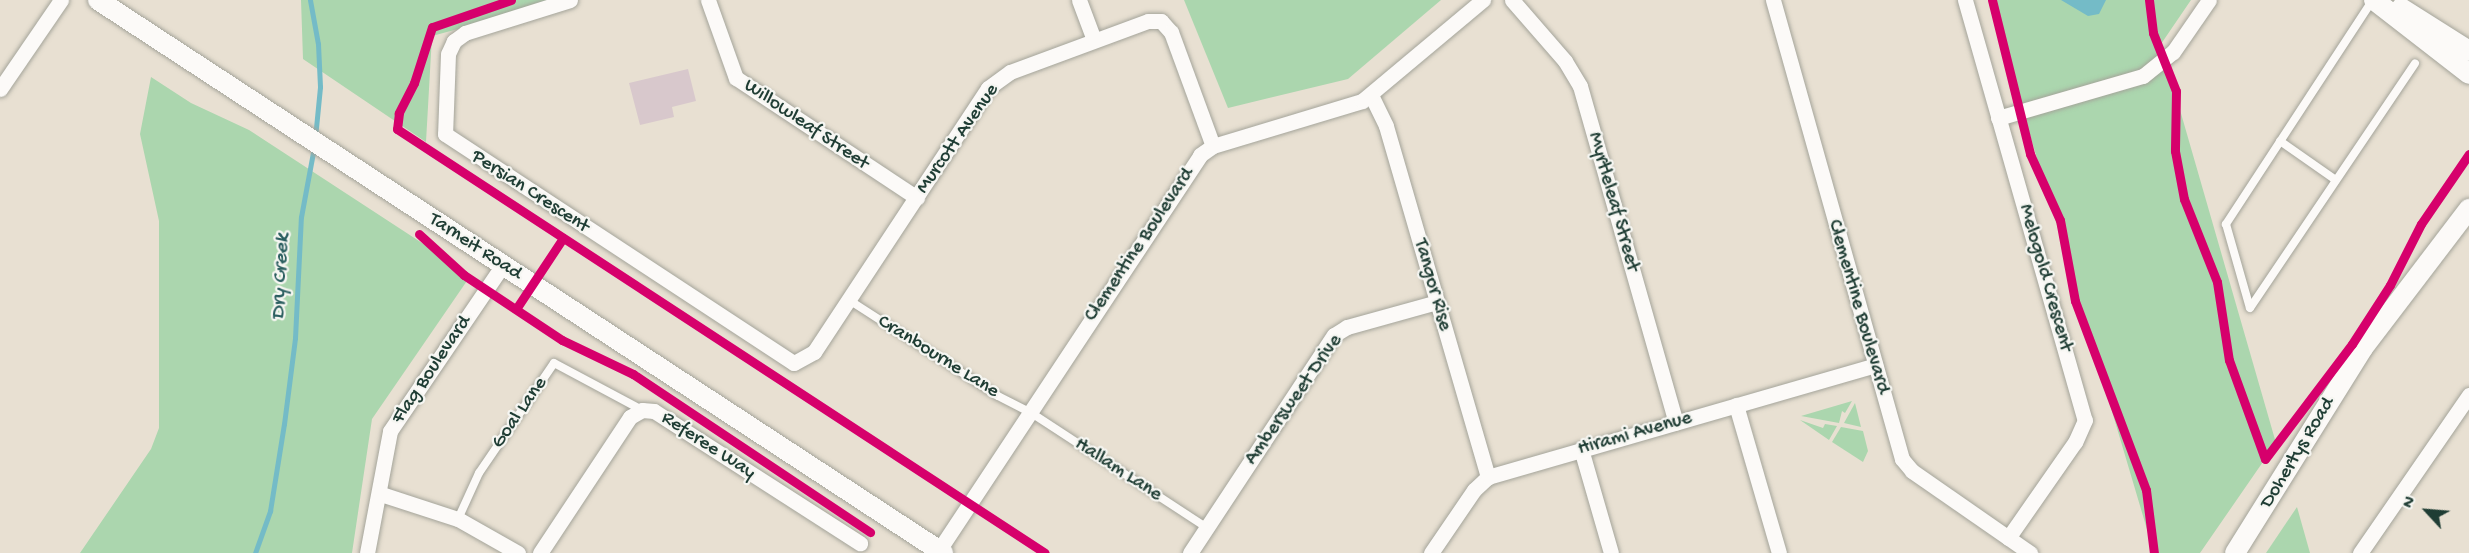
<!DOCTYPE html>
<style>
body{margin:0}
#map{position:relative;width:2469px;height:553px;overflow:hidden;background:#e8e0d2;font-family:"Gochi Hand",sans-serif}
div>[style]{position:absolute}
.green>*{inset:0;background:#abd6ae}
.water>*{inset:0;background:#74bbc7}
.stream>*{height:5px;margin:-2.5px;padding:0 2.5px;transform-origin:2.5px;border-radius:2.5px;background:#74bbc7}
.building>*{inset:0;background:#d8c8cc}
.roads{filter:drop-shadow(0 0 2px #a4a49a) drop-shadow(0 0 2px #a4a49a)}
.service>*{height:8px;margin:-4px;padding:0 4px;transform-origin:4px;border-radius:4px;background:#fcfaf8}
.minor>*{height:15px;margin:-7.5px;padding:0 7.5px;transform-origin:7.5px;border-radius:7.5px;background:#fcfaf8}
.tertiary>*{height:20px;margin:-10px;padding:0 10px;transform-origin:10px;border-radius:10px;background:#fcfaf8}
.cycleway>*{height:9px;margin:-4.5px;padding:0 4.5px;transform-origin:4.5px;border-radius:4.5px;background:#d6006c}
span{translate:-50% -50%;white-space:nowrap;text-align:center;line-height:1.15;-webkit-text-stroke:4.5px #f6f6f2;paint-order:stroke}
.street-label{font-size:20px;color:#1f3d34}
.water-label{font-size:21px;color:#2a5e5f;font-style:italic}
.north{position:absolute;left:2397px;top:481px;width:60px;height:60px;-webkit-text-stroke:4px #f6f6f2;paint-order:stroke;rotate:296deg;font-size:16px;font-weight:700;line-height:24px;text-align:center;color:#1f3d34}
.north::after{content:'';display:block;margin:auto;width:21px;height:27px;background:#1f3d34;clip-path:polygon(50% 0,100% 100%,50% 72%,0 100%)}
</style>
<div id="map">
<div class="green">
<i style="clip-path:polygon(301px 0,566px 0,432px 36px,426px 142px,303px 59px)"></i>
<i style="clip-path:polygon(1184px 0,1441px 0,1348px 79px,1228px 108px)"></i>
<i style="clip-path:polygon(1990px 0,2191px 0,2161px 44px,2276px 443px,2200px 553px,2154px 553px)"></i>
<i style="clip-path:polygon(151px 77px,191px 103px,249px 130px,471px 275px,372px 419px,352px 553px,80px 553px,151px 449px,159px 428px,159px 221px,140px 134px)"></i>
<i style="clip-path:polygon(1852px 401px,1845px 413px,1842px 411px,1839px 423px,1801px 416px)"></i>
<i style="clip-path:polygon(1855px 403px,1861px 427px,1844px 423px)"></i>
<i style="clip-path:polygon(1800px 420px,1823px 428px,1825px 424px,1837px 426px,1829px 440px)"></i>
<i style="clip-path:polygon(1841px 427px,1863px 431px,1868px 451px,1863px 462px,1832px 442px)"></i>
<i style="clip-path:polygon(2297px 507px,2310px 553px,2266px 553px)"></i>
</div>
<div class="water">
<i style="clip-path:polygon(2061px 0,2106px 0,2099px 14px,2088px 16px)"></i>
</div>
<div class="stream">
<i style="left:310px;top:0;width:45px;rotate:79.7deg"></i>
<i style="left:318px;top:44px;width:43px;rotate:87.3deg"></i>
<i style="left:320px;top:87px;width:51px;rotate:95.6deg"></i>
<i style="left:255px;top:553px;width:45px;rotate:-70.3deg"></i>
<i style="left:270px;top:511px;width:88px;rotate:-80.9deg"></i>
<i style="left:284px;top:424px;width:87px;rotate:-82.7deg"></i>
<i style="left:295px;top:338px;width:121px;rotate:-87.2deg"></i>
<i style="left:301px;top:217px;width:71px;rotate:-79.5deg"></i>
</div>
<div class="building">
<i style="clip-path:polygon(688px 69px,696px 101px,672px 107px,674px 117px,640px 125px,629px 83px)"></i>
</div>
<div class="roads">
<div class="service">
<i style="left:2372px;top:1px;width:267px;rotate:123.2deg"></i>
<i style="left:2226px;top:224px;width:87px;rotate:74.1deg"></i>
<i style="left:2250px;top:308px;width:295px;rotate:-56deg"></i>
<i style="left:2280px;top:141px;width:68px;rotate:34.9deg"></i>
<i style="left:849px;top:300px;width:177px;rotate:32.8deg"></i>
<i style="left:998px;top:396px;width:36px;rotate:27deg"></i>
<i style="left:1030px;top:412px;width:212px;rotate:33.2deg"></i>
<i style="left:458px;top:519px;width:51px;rotate:-65.5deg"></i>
<i style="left:479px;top:473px;width:133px;rotate:-55.7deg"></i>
<i style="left:554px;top:363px;width:100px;rotate:28.1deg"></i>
</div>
<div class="minor">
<i style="left:570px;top:0;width:110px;rotate:162.6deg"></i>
<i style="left:465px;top:33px;width:14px;rotate:144deg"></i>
<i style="left:454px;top:41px;width:14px;rotate:115deg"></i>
<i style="left:448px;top:54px;width:80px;rotate:92.1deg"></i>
<i style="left:445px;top:134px;width:417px;rotate:33.3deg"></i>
<i style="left:794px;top:363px;width:23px;rotate:-29deg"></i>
<i style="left:814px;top:352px;width:316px;rotate:-56.6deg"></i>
<i style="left:988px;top:88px;width:27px;rotate:-36deg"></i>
<i style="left:1010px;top:72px;width:147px;rotate:-20.3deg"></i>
<i style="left:1148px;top:21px;width:13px"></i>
<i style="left:1161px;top:21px;width:15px;rotate:48deg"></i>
<i style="left:1171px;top:32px;width:121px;rotate:69.8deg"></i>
<i style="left:708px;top:0;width:83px;rotate:70.3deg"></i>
<i style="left:736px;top:78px;width:217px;rotate:33.5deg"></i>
<i style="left:1079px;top:0;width:43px;rotate:69.4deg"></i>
<i style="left:1512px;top:0;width:81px;rotate:49deg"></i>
<i style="left:1565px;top:61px;width:29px;rotate:59deg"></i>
<i style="left:1580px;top:86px;width:350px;rotate:74.1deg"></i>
<i style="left:1773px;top:0;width:477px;rotate:74.3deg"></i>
<i style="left:1902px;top:459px;width:16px;rotate:50deg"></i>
<i style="left:1912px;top:471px;width:144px;rotate:34.8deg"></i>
<i style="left:1965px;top:0;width:437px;rotate:74.1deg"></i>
<i style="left:2085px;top:420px;width:24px;rotate:114deg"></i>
<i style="left:2075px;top:442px;width:117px;rotate:124.9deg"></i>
<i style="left:0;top:89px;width:108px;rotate:-55.6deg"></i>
<i style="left:1371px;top:95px;width:34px;rotate:64deg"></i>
<i style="left:1386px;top:126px;width:366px;rotate:73.8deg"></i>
<i style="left:1998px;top:118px;width:151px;rotate:-16.2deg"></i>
<i style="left:2143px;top:76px;width:38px;rotate:-39deg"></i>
<i style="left:2173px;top:52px;width:63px;rotate:-55.3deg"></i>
<i style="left:1736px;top:405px;width:154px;rotate:73.8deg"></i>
<i style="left:1581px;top:449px;width:108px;rotate:73.9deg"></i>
<i style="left:381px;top:494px;width:81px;rotate:18deg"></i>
<i style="left:458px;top:519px;width:69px;rotate:29.5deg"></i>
<i style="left:939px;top:550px;width:473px;rotate:-56.5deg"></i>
<i style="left:1200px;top:155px;width:16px;rotate:-35deg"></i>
<i style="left:1213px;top:146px;width:156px;rotate:-16.8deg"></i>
<i style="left:1362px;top:101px;width:158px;rotate:-39.9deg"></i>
<i style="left:367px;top:553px;width:124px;rotate:-79.3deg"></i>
<i style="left:390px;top:431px;width:201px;rotate:-55.8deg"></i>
<i style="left:540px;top:553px;width:163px;rotate:-56.5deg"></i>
<i style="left:630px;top:417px;width:14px;rotate:-30deg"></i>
<i style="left:642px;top:410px;width:12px;rotate:5deg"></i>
<i style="left:654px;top:411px;width:245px;rotate:32.7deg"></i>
<i style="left:1190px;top:553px;width:261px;rotate:-56.6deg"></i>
<i style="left:1334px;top:335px;width:15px;rotate:-32deg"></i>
<i style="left:1347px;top:327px;width:93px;rotate:-15.5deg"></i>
<i style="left:1431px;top:553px;width:76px;rotate:-55.7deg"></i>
<i style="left:1474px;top:490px;width:19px;rotate:-43deg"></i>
<i style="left:1488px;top:477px;width:403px;rotate:-16.1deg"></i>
<i style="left:2360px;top:553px;width:192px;rotate:-55.4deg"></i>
</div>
<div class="tertiary">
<i style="left:98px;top:0;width:1010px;rotate:33.2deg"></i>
<i style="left:2374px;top:0;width:120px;rotate:37.9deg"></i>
<i style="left:2401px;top:8px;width:80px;rotate:32.3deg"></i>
<i style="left:2235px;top:553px;width:242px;rotate:-58deg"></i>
<i style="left:2363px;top:348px;width:175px;rotate:-52.7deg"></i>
</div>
</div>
<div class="cycleway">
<i style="left:511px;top:0;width:83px;rotate:161.1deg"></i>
<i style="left:432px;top:27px;width:59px;rotate:107.8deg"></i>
<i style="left:414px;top:83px;width:34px;rotate:117deg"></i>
<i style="left:399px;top:113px;width:16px;rotate:97deg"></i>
<i style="left:397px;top:129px;width:774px;rotate:33.2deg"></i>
<i style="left:1992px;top:0;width:159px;rotate:76.1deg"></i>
<i style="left:2030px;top:154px;width:72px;rotate:65.6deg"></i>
<i style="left:2060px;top:220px;width:82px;rotate:79.5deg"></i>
<i style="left:2075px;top:301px;width:202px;rotate:69.4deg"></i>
<i style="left:2146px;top:490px;width:64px;rotate:82.8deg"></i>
<i style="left:2149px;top:0;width:33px;rotate:83deg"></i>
<i style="left:2153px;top:33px;width:62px;rotate:68.4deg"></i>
<i style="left:2176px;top:91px;width:60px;rotate:91deg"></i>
<i style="left:2175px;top:151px;width:49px;rotate:79.4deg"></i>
<i style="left:2184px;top:199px;width:89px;rotate:68.3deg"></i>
<i style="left:2217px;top:282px;width:79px;rotate:81.3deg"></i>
<i style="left:2229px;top:360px;width:105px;rotate:70deg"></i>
<i style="left:2265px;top:459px;width:144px;rotate:-52.9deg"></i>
<i style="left:2352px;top:344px;width:70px;rotate:-57.2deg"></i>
<i style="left:2390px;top:285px;width:68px;rotate:-63.1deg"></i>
<i style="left:2421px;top:224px;width:85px;rotate:-55.6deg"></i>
<i style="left:419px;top:234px;width:61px;rotate:42.3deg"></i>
<i style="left:464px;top:275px;width:118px;rotate:33.6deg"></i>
<i style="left:562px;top:340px;width:79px;rotate:25.6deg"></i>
<i style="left:633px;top:374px;width:285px;rotate:33.7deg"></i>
<i style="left:516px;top:309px;width:85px;rotate:-56.5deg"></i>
</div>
<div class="street-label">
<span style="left:806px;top:125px;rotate:34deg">Willowleaf Street</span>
<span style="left:958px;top:139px;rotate:-55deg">Murcott Avenue</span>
<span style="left:530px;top:192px;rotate:33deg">Persian Crescent</span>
<span style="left:1613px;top:202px;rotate:74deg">Myrtleleaf Street</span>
<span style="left:1140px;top:245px;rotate:-56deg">Clementine Boulevard</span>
<span style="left:475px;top:247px;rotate:33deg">Tarneit Road</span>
<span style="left:2045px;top:278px;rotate:74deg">Melogold Crescent</span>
<span style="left:1432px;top:285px;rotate:74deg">Tangor Rise</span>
<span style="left:1858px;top:307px;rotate:74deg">Clementine Boulevard</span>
<span style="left:938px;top:357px;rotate:32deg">Cranbourne Lane</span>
<span style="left:432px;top:370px;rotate:-56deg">Flag Boulevard</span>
<span style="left:1294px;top:400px;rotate:-55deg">Ambersweet Drive</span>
<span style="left:520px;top:413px;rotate:-55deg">Goal Lane</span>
<span style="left:1635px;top:434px;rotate:-16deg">Hirami Avenue</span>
<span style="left:708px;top:446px;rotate:33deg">Referee Way</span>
<span style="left:2298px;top:453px;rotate:-59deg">Dohertys Road</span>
<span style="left:1118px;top:470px;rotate:33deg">Hallam Lane</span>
</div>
<div class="water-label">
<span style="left:282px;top:277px;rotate:-87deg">Dry Creek</span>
</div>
<div class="north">N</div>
</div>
